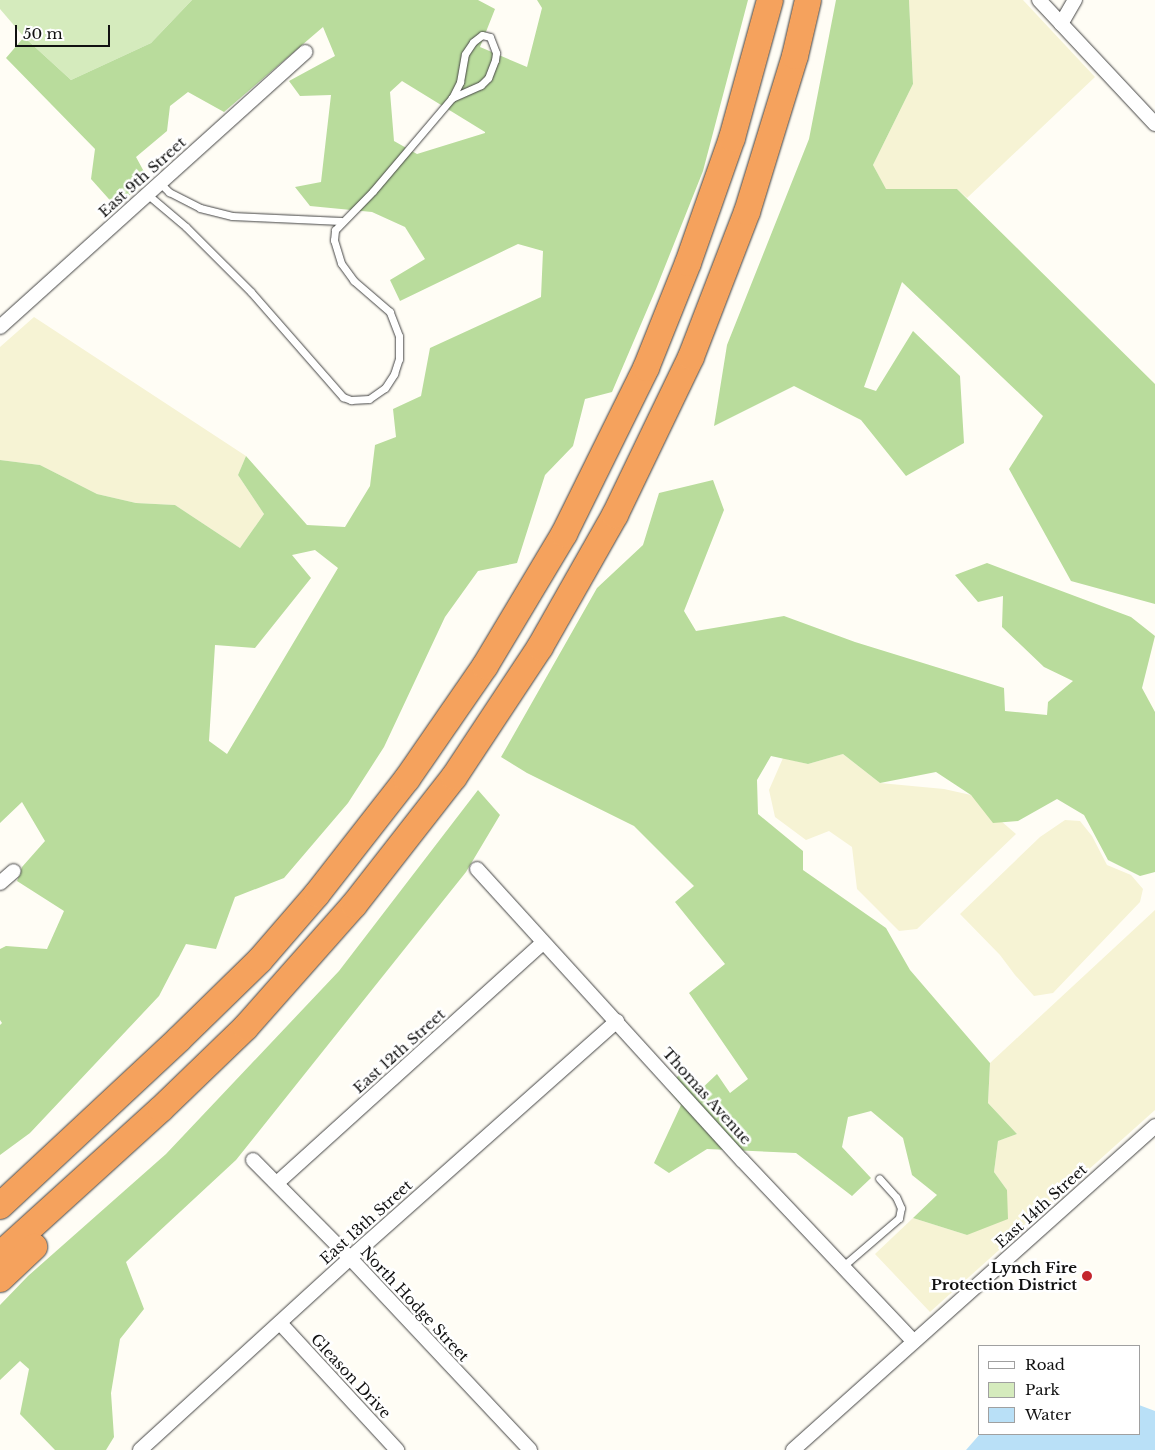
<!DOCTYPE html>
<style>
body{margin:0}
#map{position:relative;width:1155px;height:1450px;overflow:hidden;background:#fffdf5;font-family:"Libre Baskerville",serif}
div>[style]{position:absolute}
.farmland>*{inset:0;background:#f6f3d4}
.green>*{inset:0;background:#d5ebbd}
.forest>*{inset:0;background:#b9dc9c}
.water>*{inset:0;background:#b9e0f7}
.roads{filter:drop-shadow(0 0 1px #444) drop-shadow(0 0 1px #444)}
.service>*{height:7px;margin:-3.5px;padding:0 3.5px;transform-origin:3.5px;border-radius:3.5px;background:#fff}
.minor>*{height:14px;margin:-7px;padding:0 7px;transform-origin:7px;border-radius:7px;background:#fff}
.motorway>*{height:26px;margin:-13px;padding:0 13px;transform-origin:13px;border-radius:13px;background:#f5a25d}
.dots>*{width:14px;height:14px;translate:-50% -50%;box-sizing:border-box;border:2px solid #fff;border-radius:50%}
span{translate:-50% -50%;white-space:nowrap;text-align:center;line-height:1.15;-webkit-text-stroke:5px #fff;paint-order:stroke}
.street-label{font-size:15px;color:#111}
.poi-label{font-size:15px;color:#111;font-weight:700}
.right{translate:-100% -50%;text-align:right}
.legend{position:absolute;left:978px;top:1345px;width:162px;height:90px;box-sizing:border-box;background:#fff;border:1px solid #a0a0a0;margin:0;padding:6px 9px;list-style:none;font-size:15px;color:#111}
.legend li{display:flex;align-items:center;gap:10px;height:25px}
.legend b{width:25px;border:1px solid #a0a0a0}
.scale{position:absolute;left:15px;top:25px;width:95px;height:22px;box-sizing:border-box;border:2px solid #111;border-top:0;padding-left:6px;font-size:15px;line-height:18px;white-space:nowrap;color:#111;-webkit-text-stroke:4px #fff;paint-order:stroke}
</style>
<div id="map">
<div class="farmland">
<i style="clip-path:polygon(909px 0,1023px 0,1095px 77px,967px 198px,957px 189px,886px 190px,873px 165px,913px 84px)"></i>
<i style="clip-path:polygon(34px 317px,246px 456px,238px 475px,264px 514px,240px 548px,175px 505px,136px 503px,97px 494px,40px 465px,0 460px,0 347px)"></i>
<i style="clip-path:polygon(843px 754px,880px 783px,944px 789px,971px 795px,1016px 834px,917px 929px,899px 931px,857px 889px,852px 847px,829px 831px,806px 840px,775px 817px,769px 790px,783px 758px,808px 764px)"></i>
<i style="clip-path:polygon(1065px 820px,1080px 821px,1092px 836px,1107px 865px,1131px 875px,1143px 889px,1140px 902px,1053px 993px,1034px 996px,1015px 975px,1000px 955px,960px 914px,1040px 837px)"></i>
<i style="clip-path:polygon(1155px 910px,1155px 1110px,930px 1312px,875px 1254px,913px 1218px,967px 1235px,1007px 1190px,994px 1172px,998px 1141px,1017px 1134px,988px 1103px,990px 1063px)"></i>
</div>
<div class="green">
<i style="clip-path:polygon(0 0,192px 0,151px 43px,71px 80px,24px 37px,0 9px)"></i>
</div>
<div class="forest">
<i style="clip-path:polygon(evenodd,192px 0,478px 0,495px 9px,480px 47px,527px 67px,542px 8px,537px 0,748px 0,703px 171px,656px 289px,612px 392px,585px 399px,573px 446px,545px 475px,517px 563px,478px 571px,445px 617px,384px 747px,348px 803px,284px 878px,235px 897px,216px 949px,186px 944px,159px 996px,30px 1133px,0 1155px,0 1025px,2px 1023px,0 1020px,0 949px,6px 946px,47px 949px,64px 911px,17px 881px,22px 867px,45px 841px,22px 802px,0 823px,0 460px,40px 465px,97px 494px,136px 503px,175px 505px,240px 548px,264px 514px,238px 475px,246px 456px,307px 525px,345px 527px,370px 486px,375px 445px,396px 437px,393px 409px,421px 396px,430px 348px,541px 297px,543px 251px,518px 244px,400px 301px,390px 280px,425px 259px,405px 227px,372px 212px,310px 206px,295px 187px,321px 182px,331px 95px,300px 96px,289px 81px,335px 56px,323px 27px,224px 112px,188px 92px,170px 106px,167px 131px,136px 157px,148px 179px,116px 207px,91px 179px,95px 149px,6px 58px,24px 37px,71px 80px,151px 43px,192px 0,402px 81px,485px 132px,485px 133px,417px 154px,394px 141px,390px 92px,402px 81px,192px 0,315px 550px,338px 568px,227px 754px,209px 741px,215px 645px,255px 648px,311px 578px,292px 555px,315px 550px)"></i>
<i style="clip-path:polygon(836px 0,909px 0,913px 84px,873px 165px,886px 189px,957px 189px,1155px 384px,1155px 604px,1071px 581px,1009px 469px,1043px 416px,902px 282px,864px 387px,876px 391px,913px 331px,960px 376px,964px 443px,906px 476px,861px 420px,794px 386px,714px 426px,727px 345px,809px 139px)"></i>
<i style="clip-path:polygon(713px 480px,724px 510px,684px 611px,696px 631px,784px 616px,855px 642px,1004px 688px,1005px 711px,1047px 715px,1048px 702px,1073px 681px,1044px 667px,1002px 627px,1003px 596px,978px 602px,955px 575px,987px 563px,1131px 617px,1155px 636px,1142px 688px,1155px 712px,1155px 872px,1140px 876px,1108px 860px,1084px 815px,1057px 799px,1018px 821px,993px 823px,971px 795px,936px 772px,880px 783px,843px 754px,808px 764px,771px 756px,757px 780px,758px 814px,803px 851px,803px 870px,886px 928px,910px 970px,990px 1063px,988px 1103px,1017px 1134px,998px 1141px,994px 1172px,1007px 1190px,1008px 1219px,967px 1235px,913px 1218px,937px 1195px,912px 1175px,903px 1138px,871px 1111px,848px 1117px,842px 1147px,871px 1178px,852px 1196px,796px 1153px,707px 1149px,669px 1173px,654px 1163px,681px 1105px,669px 1091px,679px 1074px,697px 1093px,717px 1074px,730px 1093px,748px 1079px,689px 993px,725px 964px,675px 902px,694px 886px,634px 826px,527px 773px,501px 757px,597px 588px,643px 545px,659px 493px)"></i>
<i style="clip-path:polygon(478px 790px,500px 815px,466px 872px,236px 1160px,126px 1262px,144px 1309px,120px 1339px,111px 1393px,114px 1437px,106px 1450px,55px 1450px,20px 1414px,29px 1369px,20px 1361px,0 1380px,0 1305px,28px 1276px,166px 1154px,339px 971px)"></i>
</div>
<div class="water">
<i style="clip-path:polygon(1139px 1405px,1155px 1411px,1155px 1450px,966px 1450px,980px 1434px,1139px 1434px)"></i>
</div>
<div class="roads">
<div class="service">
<i style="left:160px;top:183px;width:13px;rotate:45deg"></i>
<i style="left:169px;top:192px;width:35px;rotate:27deg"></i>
<i style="left:200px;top:208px;width:33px;rotate:14deg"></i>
<i style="left:232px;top:216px;width:109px;rotate:2.6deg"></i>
<i style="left:147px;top:194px;width:51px;rotate:40.2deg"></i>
<i style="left:186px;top:227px;width:92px;rotate:45deg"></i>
<i style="left:251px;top:292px;width:140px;rotate:48.8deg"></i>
<i style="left:343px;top:397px;width:9px;rotate:21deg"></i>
<i style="left:351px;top:400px;width:18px;rotate:-3deg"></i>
<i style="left:369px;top:399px;width:19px;rotate:-35deg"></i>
<i style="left:385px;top:388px;width:17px;rotate:-57deg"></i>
<i style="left:394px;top:374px;width:16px;rotate:-72deg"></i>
<i style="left:399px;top:359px;width:23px;rotate:-90deg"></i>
<i style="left:399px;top:336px;width:26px;rotate:-111deg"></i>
<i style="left:390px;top:312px;width:48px;rotate:-139.3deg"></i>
<i style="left:354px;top:281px;width:22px;rotate:-126deg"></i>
<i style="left:341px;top:263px;width:24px;rotate:-107deg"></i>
<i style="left:334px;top:240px;width:10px;rotate:-84deg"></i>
<i style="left:335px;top:230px;width:54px;rotate:-45.7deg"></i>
<i style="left:373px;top:191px;width:122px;rotate:-49.7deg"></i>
<i style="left:452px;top:98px;width:18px;rotate:-63deg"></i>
<i style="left:460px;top:82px;width:28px;rotate:-80deg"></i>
<i style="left:465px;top:54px;width:14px;rotate:-56deg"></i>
<i style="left:473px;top:42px;width:11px;rotate:-38deg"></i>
<i style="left:482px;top:35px;width:8px;rotate:14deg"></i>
<i style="left:490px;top:37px;width:17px;rotate:69deg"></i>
<i style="left:496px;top:53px;width:7px;rotate:98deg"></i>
<i style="left:495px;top:60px;width:19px;rotate:111deg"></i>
<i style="left:488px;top:78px;width:10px;rotate:135deg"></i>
<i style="left:481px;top:85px;width:32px;rotate:156deg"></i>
<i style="left:842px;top:1267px;width:75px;rotate:-40.7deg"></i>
<i style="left:899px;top:1218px;width:10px;rotate:-79deg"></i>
<i style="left:901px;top:1208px;width:12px;rotate:-114deg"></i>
<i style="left:896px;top:1197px;width:25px;rotate:-132deg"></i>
</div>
<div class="minor">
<i style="left:1039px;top:0;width:170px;rotate:46.9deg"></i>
<i style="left:1061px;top:24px;width:28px;rotate:-60deg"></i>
<i style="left:0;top:327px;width:411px;rotate:-42deg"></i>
<i style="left:477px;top:869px;width:394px;rotate:47.7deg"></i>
<i style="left:742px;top:1160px;width:250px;rotate:46.6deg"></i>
<i style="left:0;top:883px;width:18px;rotate:-41deg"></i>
<i style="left:253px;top:1160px;width:138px;rotate:45.3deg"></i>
<i style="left:350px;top:1258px;width:263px;rotate:46.8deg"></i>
<i style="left:277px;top:1183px;width:358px;rotate:-42.1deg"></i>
<i style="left:280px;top:1323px;width:173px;rotate:47.3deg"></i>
<i style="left:140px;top:1450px;width:285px;rotate:-42.4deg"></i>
<i style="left:350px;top:1258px;width:357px;rotate:-41.6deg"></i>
<i style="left:793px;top:1450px;width:486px;rotate:-41.8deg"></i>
</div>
<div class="motorway">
<i style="left:0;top:1206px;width:245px;rotate:-43deg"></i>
<i style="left:179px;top:1039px;width:113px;rotate:-44.3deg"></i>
<i style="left:260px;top:960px;width:87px;rotate:-49.2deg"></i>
<i style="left:317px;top:894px;width:146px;rotate:-52deg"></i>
<i style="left:407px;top:779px;width:137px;rotate:-55.4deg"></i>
<i style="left:485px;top:666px;width:154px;rotate:-59.1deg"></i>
<i style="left:564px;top:534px;width:185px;rotate:-63.7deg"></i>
<i style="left:646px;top:368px;width:113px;rotate:-68.2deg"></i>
<i style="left:688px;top:263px;width:133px;rotate:-70.6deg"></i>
<i style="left:732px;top:138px;width:143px;rotate:-74.6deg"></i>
<i style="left:0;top:1255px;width:217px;rotate:-42.2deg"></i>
<i style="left:161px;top:1109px;width:118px;rotate:-44deg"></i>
<i style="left:246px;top:1027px;width:163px;rotate:-48.5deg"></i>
<i style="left:354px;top:905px;width:162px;rotate:-52deg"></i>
<i style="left:454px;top:777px;width:156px;rotate:-56.5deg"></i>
<i style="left:540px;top:647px;width:152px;rotate:-60.4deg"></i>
<i style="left:615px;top:515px;width:175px;rotate:-64.3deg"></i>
<i style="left:691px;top:357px;width:155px;rotate:-68.9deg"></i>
<i style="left:747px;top:212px;width:163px;rotate:-72.9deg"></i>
<i style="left:795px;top:56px;width:57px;rotate:-76.9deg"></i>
<i style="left:0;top:1279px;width:47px;rotate:-43.3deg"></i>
</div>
</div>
<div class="dots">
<i style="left:1087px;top:1276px;background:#c4262e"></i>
</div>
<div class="street-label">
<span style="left:142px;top:177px;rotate:-42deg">East 9th Street</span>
<span style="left:399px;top:1051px;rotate:-42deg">East 12th Street</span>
<span style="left:707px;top:1096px;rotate:48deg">Thomas Avenue</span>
<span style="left:1041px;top:1206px;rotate:-42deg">East 14th Street</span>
<span style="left:366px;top:1222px;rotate:-42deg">East 13th Street</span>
<span style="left:415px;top:1304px;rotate:47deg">North Hodge Street</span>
<span style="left:351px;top:1376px;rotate:47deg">Gleason Drive</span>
</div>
<div class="poi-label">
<span class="right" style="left:1077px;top:1276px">Lynch Fire<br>Protection District</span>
</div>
<ul class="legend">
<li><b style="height:6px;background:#fff"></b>Road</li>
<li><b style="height:14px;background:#d5ebbd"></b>Park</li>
<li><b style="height:14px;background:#b9e0f7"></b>Water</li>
</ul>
<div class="scale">50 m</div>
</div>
